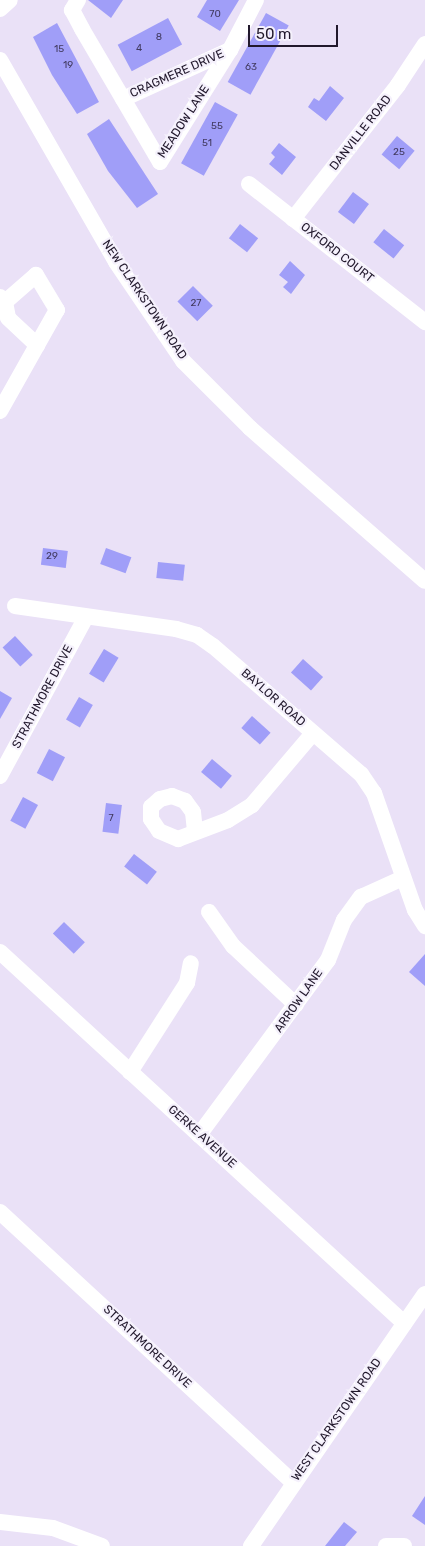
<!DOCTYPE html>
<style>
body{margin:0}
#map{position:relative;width:425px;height:1546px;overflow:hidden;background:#eae1f7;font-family:Rubik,sans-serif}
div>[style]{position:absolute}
.building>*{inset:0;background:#a09ef8;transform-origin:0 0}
.minor>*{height:16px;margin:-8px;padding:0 8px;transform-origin:8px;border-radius:8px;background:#fff}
span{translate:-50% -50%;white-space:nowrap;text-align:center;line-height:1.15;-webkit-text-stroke:4.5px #f5f1fc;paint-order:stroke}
.number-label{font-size:10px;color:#413a5f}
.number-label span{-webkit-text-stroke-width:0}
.street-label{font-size:12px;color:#21182c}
.scale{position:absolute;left:248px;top:25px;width:90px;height:22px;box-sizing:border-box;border:2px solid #21182c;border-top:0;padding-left:6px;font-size:15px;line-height:18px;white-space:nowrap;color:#21182c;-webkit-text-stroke:4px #f5f1fc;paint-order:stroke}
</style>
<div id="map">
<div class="building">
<i style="clip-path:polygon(88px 0,123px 0,111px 18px)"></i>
<i style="clip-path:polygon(207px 0,239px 0,220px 31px,197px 17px)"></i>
<i style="left:266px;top:13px;width:26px;height:79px;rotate:29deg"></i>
<i style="left:168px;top:18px;width:30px;height:57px;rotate:62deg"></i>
<i style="clip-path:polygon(57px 23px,99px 102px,77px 114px,52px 75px,33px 37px)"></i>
<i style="clip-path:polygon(330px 86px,344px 98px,326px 121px,308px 107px,314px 98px,319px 101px)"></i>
<i style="left:215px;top:102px;width:26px;height:70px;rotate:29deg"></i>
<i style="clip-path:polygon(109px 119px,158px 194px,137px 208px,108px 171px,87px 134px)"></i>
<i style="left:397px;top:136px;width:23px;height:24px;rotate:40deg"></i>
<i style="clip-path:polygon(279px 143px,296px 157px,282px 175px,269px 164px,275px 157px,271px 153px)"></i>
<i style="left:353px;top:192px;width:20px;height:25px;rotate:37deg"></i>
<i style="left:240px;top:224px;width:23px;height:18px;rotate:38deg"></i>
<i style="left:384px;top:229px;width:26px;height:17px;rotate:39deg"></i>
<i style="clip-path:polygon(290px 261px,305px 275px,291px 294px,283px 287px,288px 282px,279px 275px)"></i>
<i style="left:193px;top:286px;width:28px;height:22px;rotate:45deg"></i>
<i style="left:43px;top:548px;width:25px;height:17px;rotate:7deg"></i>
<i style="left:106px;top:548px;width:27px;height:17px;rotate:20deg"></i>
<i style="left:158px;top:562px;width:27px;height:16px;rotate:6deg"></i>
<i style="left:15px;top:636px;width:26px;height:17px;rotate:47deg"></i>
<i style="left:104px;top:649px;width:17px;height:29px;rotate:31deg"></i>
<i style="left:303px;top:659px;width:27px;height:18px;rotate:42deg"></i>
<i style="clip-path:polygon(0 691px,12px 698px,0 719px)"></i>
<i style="left:79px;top:697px;width:16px;height:26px;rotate:30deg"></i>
<i style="left:252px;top:716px;width:25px;height:16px;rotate:42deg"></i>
<i style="left:49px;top:749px;width:18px;height:27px;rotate:27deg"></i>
<i style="left:212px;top:759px;width:26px;height:17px;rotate:40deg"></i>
<i style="left:23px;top:797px;width:17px;height:27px;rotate:28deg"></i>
<i style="left:106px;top:803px;width:16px;height:29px;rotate:7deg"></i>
<i style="left:134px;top:854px;width:29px;height:16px;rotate:38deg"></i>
<i style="left:64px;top:922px;width:29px;height:16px;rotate:44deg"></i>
<i style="clip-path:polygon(425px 954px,425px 986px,409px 972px)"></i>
<i style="clip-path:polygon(425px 1496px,425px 1525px,412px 1516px)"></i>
<i style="clip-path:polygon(344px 1522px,357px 1532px,345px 1546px,325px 1546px)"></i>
</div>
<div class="minor">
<i style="left:78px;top:0;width:12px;rotate:121deg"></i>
<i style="left:72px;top:10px;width:21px;rotate:62deg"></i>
<i style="left:82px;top:29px;width:154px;rotate:59.6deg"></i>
<i style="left:160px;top:162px;width:132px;rotate:-58deg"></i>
<i style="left:230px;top:50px;width:56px;rotate:-62.5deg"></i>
<i style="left:0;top:9px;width:13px;rotate:-42deg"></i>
<i style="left:0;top:60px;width:233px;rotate:60.1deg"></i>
<i style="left:116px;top:262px;width:120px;rotate:55.9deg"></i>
<i style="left:183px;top:361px;width:95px;rotate:45deg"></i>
<i style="left:250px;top:428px;width:232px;rotate:41.2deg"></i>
<i style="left:123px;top:99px;width:118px;rotate:-24.6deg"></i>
<i style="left:249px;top:184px;width:224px;rotate:38.1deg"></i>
<i style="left:293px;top:219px;width:170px;rotate:-51.9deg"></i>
<i style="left:398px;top:85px;width:49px;rotate:-56.6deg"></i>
<i style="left:0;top:297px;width:7px;rotate:45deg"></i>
<i style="left:5px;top:302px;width:16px;rotate:79deg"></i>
<i style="left:8px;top:318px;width:40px;rotate:43deg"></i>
<i style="left:0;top:411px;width:116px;rotate:-60.6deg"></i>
<i style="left:57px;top:310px;width:41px;rotate:-121deg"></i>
<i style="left:36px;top:275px;width:41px;rotate:138.9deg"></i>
<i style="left:15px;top:606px;width:163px;rotate:8.1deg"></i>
<i style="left:176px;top:629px;width:22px;rotate:16deg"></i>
<i style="left:197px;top:635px;width:19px;rotate:35deg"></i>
<i style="left:213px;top:646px;width:196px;rotate:40.9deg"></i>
<i style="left:361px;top:774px;width:23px;rotate:56deg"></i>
<i style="left:374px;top:793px;width:124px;rotate:70.7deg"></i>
<i style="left:415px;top:910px;width:19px;rotate:58deg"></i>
<i style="left:0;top:776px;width:181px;rotate:-61.6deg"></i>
<i style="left:195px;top:831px;width:19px;rotate:-96deg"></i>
<i style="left:193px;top:812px;width:14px;rotate:-126deg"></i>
<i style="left:185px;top:801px;width:14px;rotate:-159deg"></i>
<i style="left:172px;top:796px;width:12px;rotate:166deg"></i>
<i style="left:160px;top:799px;width:12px;rotate:138deg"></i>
<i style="left:151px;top:807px;width:12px;rotate:90deg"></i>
<i style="left:151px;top:819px;width:14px;rotate:56deg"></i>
<i style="left:159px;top:831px;width:21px;rotate:23deg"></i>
<i style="left:178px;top:839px;width:53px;rotate:-20.8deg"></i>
<i style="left:228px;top:820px;width:28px;rotate:-32deg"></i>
<i style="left:252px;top:805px;width:94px;rotate:-49.7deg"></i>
<i style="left:209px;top:912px;width:42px;rotate:54.8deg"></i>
<i style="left:233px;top:946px;width:86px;rotate:43.1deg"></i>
<i style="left:0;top:952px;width:549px;rotate:42.56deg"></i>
<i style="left:130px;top:1072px;width:106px;rotate:-57.4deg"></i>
<i style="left:187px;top:983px;width:20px;rotate:-79deg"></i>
<i style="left:199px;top:1135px;width:217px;rotate:-53.6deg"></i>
<i style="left:328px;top:960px;width:43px;rotate:-68.2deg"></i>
<i style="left:344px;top:920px;width:29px;rotate:-54deg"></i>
<i style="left:361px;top:897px;width:46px;rotate:-24.3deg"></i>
<i style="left:0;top:1212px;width:400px;rotate:42.7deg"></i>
<i style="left:0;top:1522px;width:53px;rotate:6.5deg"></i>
<i style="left:53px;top:1528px;width:52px;rotate:20.2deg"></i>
<i style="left:251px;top:1546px;width:306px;rotate:-55.4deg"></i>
<i style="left:386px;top:1546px;width:18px"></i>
</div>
<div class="number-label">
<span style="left:215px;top:15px">70</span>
<span style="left:159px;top:38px">8</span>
<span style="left:139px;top:49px">4</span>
<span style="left:59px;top:50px">15</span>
<span style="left:68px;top:66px">19</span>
<span style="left:251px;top:68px">63</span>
<span style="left:217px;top:127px">55</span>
<span style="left:207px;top:144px">51</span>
<span style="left:399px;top:153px">25</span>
<span style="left:196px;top:304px">27</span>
<span style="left:52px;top:557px">29</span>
<span style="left:111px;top:819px">7</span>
</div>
<div class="street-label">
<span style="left:177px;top:74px;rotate:-24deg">CRAGMERE DRIVE</span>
<span style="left:184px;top:122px;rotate:-57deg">MEADOW LANE</span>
<span style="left:361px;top:133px;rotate:-52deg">DANVILLE ROAD</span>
<span style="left:337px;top:253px;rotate:38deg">OXFORD COURT</span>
<span style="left:144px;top:300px;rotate:56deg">NEW CLARKSTOWN ROAD</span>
<span style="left:43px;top:697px;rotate:-62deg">STRATHMORE DRIVE</span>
<span style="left:273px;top:698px;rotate:41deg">BAYLOR ROAD</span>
<span style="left:299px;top:1001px;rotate:-55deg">ARROW LANE</span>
<span style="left:202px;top:1137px;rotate:42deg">GERKE AVENUE</span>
<span style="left:147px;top:1347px;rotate:43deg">STRATHMORE DRIVE</span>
<span style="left:337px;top:1420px;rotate:-55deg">WEST CLARKSTOWN ROAD</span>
</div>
<div class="scale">50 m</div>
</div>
